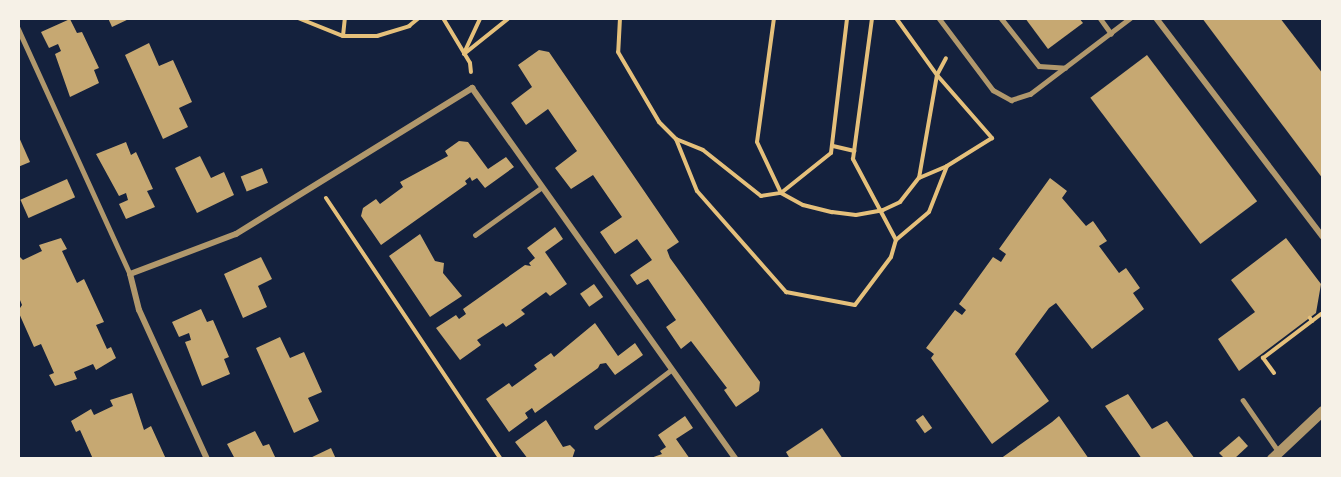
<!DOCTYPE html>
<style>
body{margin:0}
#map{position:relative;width:1341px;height:477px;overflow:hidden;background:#14213d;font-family:Helvetica,sans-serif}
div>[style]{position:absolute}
.building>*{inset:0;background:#c6a872;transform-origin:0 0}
.path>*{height:4px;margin:-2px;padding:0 2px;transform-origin:2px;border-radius:2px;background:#e5c07b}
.service>*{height:4.5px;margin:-2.25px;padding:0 2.25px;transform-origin:2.25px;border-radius:2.25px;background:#b1986c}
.minor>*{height:6px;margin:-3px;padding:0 3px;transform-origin:3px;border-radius:3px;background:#b1986c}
.tertiary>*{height:10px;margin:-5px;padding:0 5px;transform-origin:5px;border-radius:5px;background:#b1986c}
span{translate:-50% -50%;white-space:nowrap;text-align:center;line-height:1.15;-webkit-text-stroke:5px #f6f1e7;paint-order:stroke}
.frame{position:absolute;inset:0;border:20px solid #f6f1e7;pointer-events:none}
</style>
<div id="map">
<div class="building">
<i style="clip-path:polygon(108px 18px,131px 18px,112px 27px)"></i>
<i style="clip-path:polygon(1025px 18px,1079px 18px,1083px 23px,1048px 49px)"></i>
<i style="clip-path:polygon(1202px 18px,1280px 18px,1323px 74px,1323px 179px)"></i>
<i style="clip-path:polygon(70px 19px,77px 33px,82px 32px,99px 68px,94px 70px,99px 83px,70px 97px,55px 54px,61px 51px,58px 44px,49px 48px,41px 32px)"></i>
<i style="clip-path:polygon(149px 43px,159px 66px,173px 60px,192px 102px,179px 108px,188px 127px,163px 139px,125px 55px)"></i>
<i style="clip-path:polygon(539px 50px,549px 52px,679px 242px,667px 250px,670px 258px,760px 382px,759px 391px,736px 407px,724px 390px,727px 388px,691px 341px,681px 349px,666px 327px,676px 320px,648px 279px,637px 285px,630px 275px,652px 260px,637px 239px,615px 254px,600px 232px,622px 217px,593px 175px,571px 189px,555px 168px,577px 151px,548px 109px,526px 125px,511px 103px,532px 87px,518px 65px)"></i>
<i style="left:1147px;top:55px;width:183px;height:71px;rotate:53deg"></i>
<i style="clip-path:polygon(18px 135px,30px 162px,18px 167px)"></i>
<i style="clip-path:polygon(459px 141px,468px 142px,488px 169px,506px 157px,514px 167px,485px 188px,477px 178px,472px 181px,470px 177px,465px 181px,467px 184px,381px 245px,361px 216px,363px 208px,376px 199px,380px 204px,403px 187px,400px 182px,448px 156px,445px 151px)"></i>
<i style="clip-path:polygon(126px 142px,131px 155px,136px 152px,153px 189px,147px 191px,155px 207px,126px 219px,119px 204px,128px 200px,126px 193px,119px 196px,96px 154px)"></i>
<i style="clip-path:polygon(200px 156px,211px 178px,224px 172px,234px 195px,197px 213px,175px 168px)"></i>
<i style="left:262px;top:168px;width:16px;height:23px;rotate:68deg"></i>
<i style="clip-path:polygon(1050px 178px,1067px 191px,1062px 198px,1086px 226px,1093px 221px,1107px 241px,1099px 246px,1119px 273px,1126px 268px,1140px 288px,1133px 293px,1144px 309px,1092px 349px,1056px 303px,1049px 308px,1015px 354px,1049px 401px,992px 444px,931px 358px,934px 354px,926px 348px,955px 310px,962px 315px,966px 310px,959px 304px,993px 257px,1001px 262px,1006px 254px,999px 249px)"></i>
<i style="left:67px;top:179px;width:20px;height:51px;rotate:66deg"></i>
<i style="clip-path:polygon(555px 227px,563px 239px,545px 252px,567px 284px,550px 296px,546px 292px,521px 310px,525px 314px,506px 327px,503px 323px,477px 340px,481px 345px,460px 360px,436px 328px,456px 315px,459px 319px,466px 314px,463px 309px,525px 265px,531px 266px,529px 263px,535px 258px,527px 248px)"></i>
<i style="clip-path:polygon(420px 234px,435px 261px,444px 263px,443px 273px,462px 296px,430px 317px,389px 256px)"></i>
<i style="clip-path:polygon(61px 238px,67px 249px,62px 251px,77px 283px,84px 279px,104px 322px,96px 325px,107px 349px,111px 347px,116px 358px,96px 370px,93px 364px,74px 372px,77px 379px,55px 386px,49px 375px,54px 373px,41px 344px,34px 347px,18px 311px,22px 305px,18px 295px,18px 255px,23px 260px,42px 251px,39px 245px)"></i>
<i style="clip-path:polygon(1286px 238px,1321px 284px,1316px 313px,1239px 371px,1218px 339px,1255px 312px,1231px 280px)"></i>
<i style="clip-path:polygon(261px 257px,272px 279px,258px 286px,267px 307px,243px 318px,224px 274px)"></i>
<i style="left:594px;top:284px;width:16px;height:17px;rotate:55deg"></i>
<i style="clip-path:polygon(201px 309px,207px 322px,213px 320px,229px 357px,224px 359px,230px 374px,202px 386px,185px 342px,191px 340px,189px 333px,179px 337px,172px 322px)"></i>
<i style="clip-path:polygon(595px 323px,618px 356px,635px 343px,643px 355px,615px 375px,606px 363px,600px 364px,598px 368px,535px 413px,532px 408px,525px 413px,528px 418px,509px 432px,486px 399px,509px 383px,512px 387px,537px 369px,534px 365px,551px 353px,554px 357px)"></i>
<i style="clip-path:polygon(280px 337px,290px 358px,304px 352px,322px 392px,308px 398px,319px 421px,294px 433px,256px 348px)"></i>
<i style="clip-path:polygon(132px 393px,144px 430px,151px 426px,166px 459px,93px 459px,80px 430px,76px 432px,71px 421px,91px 409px,94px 415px,113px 406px,110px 400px)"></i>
<i style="clip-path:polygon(1128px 394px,1152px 429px,1167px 421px,1195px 459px,1142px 459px,1105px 406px)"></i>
<i style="left:923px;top:415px;width:16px;height:9px;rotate:55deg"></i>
<i style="clip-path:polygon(685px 416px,693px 428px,676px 439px,690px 459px,648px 459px,662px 454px,660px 451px,666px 447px,658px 435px)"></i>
<i style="clip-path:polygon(1059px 416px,1089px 459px,1000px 459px,1052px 422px)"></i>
<i style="clip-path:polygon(546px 420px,563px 447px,570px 445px,575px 450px,572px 459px,528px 459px,515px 442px)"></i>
<i style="clip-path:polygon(822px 428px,843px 459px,790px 459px,786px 452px)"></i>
<i style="clip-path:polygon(255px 431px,263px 446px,269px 444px,276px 459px,235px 459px,227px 444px)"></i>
<i style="clip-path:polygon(1239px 436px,1248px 446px,1234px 459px,1225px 459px,1219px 453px)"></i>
<i style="clip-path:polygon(331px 448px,336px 459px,308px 459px)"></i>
</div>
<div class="path">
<i style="left:298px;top:18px;width:48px;rotate:21.8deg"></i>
<i style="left:343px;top:36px;width:34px"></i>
<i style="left:377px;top:36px;width:34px;rotate:-17deg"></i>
<i style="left:409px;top:26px;width:13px;rotate:-39deg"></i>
<i style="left:443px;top:18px;width:52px;rotate:59deg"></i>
<i style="left:470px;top:63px;width:9px;rotate:84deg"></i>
<i style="left:620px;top:18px;width:34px;rotate:93deg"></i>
<i style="left:618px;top:52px;width:81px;rotate:59.6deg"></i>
<i style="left:659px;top:122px;width:24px;rotate:45deg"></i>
<i style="left:676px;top:139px;width:56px;rotate:68deg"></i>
<i style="left:697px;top:191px;width:135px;rotate:48.6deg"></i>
<i style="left:786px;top:292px;width:70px;rotate:10.7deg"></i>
<i style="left:855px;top:305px;width:60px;rotate:-53.1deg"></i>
<i style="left:891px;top:257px;width:18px;rotate:-74deg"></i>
<i style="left:896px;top:240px;width:92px;rotate:-118deg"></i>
<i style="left:853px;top:159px;width:142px;rotate:-82.3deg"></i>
<i style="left:774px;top:18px;width:125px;rotate:97.8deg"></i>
<i style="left:757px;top:142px;width:56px;rotate:64.8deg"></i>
<i style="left:781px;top:193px;width:25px;rotate:29deg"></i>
<i style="left:803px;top:205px;width:30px;rotate:14deg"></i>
<i style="left:832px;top:212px;width:24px;rotate:7deg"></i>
<i style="left:856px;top:215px;width:27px;rotate:-10deg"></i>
<i style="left:883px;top:210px;width:19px;rotate:-25deg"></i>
<i style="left:900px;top:202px;width:31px;rotate:-52deg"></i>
<i style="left:919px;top:178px;width:105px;rotate:-80.1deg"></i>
<i style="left:937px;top:75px;width:19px;rotate:-62deg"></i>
<i style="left:896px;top:18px;width:70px;rotate:54.3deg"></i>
<i style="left:937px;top:75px;width:84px;rotate:48.9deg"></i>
<i style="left:992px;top:138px;width:53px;rotate:148.1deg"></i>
<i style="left:947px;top:166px;width:49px;rotate:111.4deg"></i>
<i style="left:929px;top:212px;width:43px;rotate:139.7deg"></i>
<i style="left:343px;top:36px;width:18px;rotate:-84deg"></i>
<i style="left:464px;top:53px;width:38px;rotate:-65deg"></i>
<i style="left:464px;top:54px;width:58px;rotate:-38.7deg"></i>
<i style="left:676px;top:139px;width:29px;rotate:22deg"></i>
<i style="left:703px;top:150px;width:74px;rotate:38.4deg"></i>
<i style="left:761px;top:196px;width:20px;rotate:-9deg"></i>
<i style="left:781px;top:193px;width:64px;rotate:-38.7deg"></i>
<i style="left:831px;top:153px;width:136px;rotate:-83.2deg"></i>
<i style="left:833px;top:146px;width:22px;rotate:13deg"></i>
<i style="left:919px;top:178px;width:30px;rotate:-23deg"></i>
<i style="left:326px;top:198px;width:314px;rotate:56.2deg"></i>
<i style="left:1312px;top:321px;width:11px;rotate:-38deg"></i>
<i style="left:1274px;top:373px;width:19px;rotate:-126deg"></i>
<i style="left:1263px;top:358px;width:61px;rotate:-37.1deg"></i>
<i style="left:1312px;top:321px;width:4px;rotate:-124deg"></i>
</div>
<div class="service">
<i style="left:939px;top:18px;width:90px;rotate:53.1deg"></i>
<i style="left:993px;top:90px;width:21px;rotate:29deg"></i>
<i style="left:1011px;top:100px;width:20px;rotate:-18deg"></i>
<i style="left:1030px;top:94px;width:126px;rotate:-37.2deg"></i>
<i style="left:1001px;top:18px;width:61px;rotate:51.6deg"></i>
<i style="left:1039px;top:66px;width:26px;rotate:4deg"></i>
<i style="left:1100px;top:18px;width:19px;rotate:54deg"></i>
<i style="left:18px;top:28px;width:270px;rotate:65.5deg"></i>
<i style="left:475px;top:235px;width:82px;rotate:-35.6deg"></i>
<i style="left:1243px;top:400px;width:63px;rotate:55.3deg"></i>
<i style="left:596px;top:427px;width:94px;rotate:-37.2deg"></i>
</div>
<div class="minor">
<i style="left:1156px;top:18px;width:275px;rotate:52.7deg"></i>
<i style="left:207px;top:459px;width:164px;rotate:-114.5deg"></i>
<i style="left:139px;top:310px;width:37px;rotate:-104deg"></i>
<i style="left:130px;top:274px;width:113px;rotate:-20.7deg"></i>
<i style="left:236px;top:234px;width:278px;rotate:-31.7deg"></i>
<i style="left:472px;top:88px;width:455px;rotate:54.6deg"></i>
</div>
<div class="tertiary">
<i style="left:1272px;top:459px;width:70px;rotate:-43.3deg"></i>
</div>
<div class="frame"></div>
</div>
